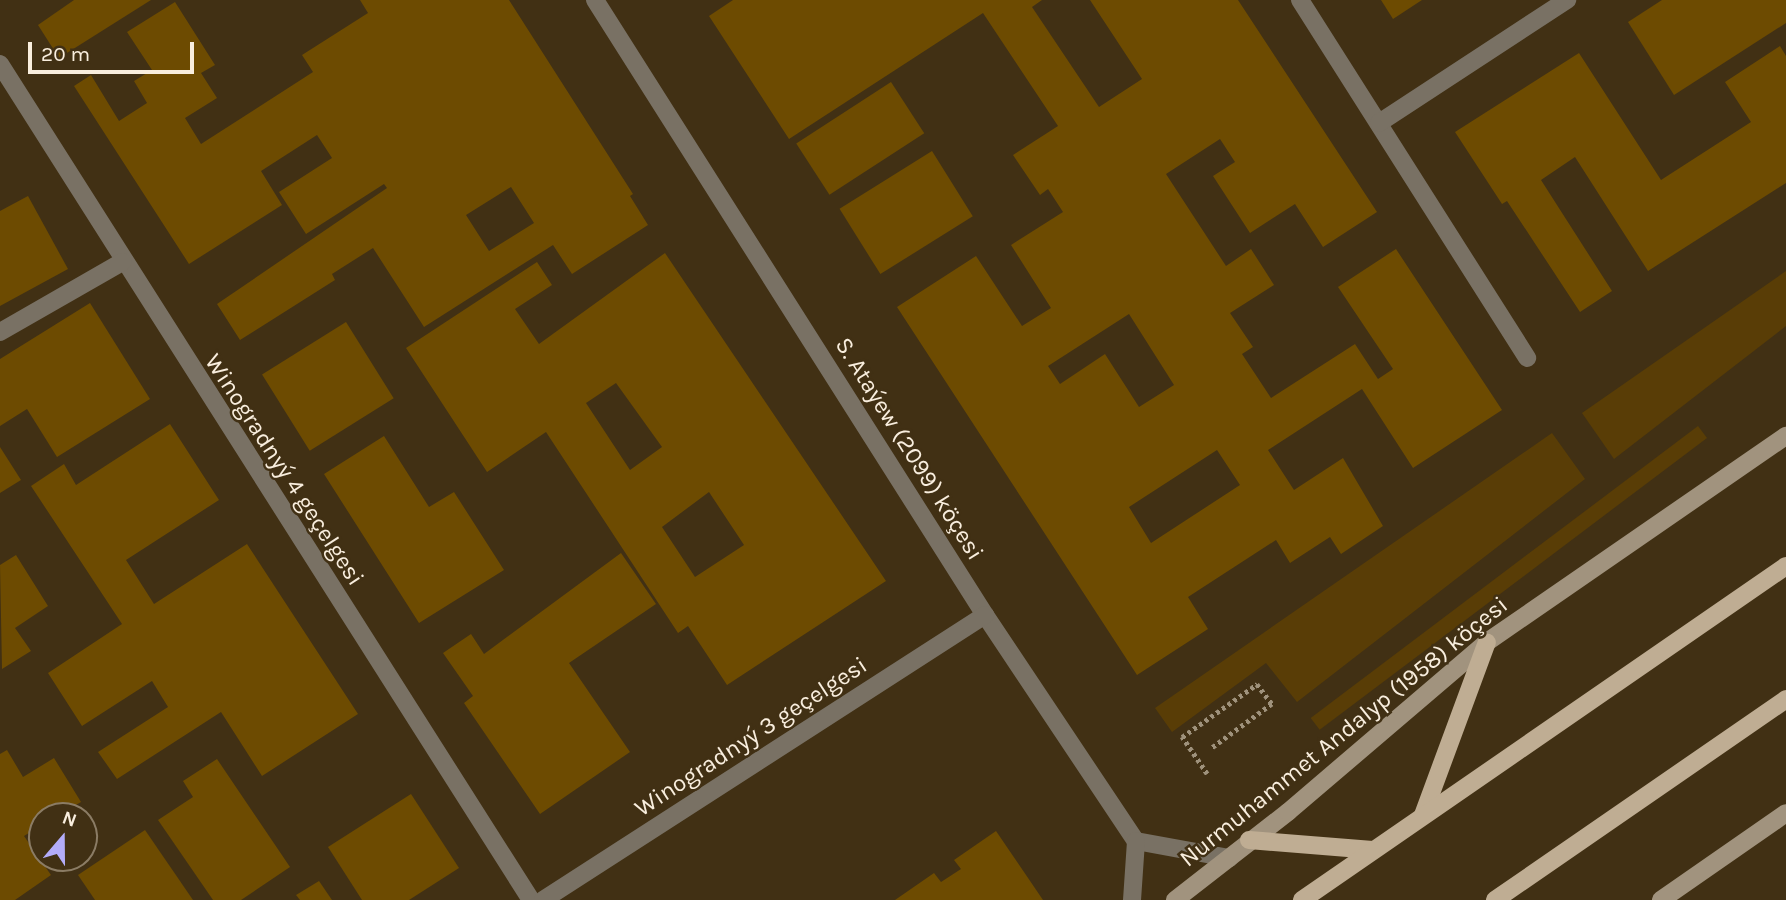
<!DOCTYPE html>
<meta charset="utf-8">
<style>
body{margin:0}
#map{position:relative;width:1786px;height:900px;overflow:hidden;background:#413014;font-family:Karla,sans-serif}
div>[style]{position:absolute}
.green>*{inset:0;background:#593d06;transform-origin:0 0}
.building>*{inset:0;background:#6d4b01;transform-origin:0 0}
.path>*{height:4.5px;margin-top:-2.25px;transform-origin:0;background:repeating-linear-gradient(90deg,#9f927c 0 3.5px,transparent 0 7px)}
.street>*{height:18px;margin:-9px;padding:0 9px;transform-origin:9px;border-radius:9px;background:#797164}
.secondary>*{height:18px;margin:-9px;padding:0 9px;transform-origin:9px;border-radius:9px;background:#a1937e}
.primary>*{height:18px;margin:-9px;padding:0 9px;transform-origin:9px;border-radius:9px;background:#bfad93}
span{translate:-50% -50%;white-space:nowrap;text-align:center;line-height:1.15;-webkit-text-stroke:5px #413014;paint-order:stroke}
.street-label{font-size:24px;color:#f9eede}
.north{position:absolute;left:28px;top:802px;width:70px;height:70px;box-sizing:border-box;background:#413014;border:2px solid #8b7c65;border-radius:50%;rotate:20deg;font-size:19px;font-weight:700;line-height:28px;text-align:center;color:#f9eede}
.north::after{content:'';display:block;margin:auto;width:24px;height:32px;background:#b3acf9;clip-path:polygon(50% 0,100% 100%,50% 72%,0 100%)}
.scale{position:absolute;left:28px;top:42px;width:166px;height:32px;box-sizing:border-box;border:4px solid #f9eede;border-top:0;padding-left:9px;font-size:21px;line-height:24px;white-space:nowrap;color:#f9eede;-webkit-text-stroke:5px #413014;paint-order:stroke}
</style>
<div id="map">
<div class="green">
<i style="clip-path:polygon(1786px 271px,1786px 326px,1614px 459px,1582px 413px)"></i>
<i style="left:1698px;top:426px;width:15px;height:485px;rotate:53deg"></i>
<i style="clip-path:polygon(1552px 433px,1585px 479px,1297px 702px,1266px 663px,1172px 732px,1155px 708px)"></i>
</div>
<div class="building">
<i style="clip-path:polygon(74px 0,151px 0,59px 58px,38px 25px)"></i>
<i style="clip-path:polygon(evenodd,360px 0,509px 0,633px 194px,630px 196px,648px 225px,572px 274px,553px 245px,424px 327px,373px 248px,332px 274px,335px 280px,240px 340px,217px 304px,387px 188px,384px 184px,306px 234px,279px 192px,332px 158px,317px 135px,261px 171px,282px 205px,189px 264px,74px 86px,91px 75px,119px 121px,147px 103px,134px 81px,152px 70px,127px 32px,175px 2px,215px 65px,201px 73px,217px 98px,185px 118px,201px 144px,313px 72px,302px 55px,368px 13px,360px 0,511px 187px,534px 223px,489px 251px,466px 215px,511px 187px)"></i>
<i style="clip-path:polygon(evenodd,733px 0,1042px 0,1032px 7px,1099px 107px,1142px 79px,1090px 0,1238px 0,1377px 212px,1323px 247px,1295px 204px,1250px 233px,1213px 176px,1235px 162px,1220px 139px,1166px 174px,1226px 266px,1251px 249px,1274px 285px,1230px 313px,1253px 347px,1242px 354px,1271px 398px,1355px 344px,1378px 379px,1393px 369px,1338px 287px,1396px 249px,1502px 410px,1413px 468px,1362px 389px,1268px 450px,1294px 490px,1343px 458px,1383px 526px,1341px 554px,1330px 537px,1290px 563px,1276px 540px,1188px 597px,1208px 629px,1137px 675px,897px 307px,976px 256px,1022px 326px,1051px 308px,1011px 245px,1063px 212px,1048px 189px,1040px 195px,1013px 155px,1058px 126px,983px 13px,789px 139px,709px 16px,733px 0,1129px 314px,1174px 385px,1139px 407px,1105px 354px,1060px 384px,1048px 366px,1129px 314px,733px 0,1217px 450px,1240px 485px,1151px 543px,1129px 507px,1217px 450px)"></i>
<i style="clip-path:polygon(1381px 0,1422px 0,1393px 19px)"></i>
<i style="clip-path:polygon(1662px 0,1786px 0,1786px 23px,1674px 95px,1628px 22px)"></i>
<i style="clip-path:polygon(1780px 46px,1786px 56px,1786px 183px,1648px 271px,1575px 157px,1541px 180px,1612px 291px,1580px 312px,1507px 201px,1502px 204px,1455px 132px,1579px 53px,1661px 180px,1751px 122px,1725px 82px)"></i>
<i style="left:891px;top:82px;width:61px;height:113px;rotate:57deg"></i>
<i style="left:932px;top:151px;width:77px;height:109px;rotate:58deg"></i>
<i style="clip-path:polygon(28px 196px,68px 269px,0 306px,0 211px)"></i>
<i style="clip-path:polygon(evenodd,665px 253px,886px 581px,727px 685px,688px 626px,678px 633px,546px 432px,487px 472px,406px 348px,537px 262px,552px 285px,515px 309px,539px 344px,665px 253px,616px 383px,662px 447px,630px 470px,586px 403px,616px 383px,665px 253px,709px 492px,744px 545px,695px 577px,662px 527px,709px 492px)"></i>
<i style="clip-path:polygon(90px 303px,150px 399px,57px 457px,27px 409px,0 426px,0 359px)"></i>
<i style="left:346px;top:322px;width:90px;height:99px;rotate:58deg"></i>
<i style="clip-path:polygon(170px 424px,219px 500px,126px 560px,154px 604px,247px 544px,358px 714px,262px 776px,221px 712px,117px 779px,98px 752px,168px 707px,152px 681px,82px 726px,48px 673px,122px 624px,31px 486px,64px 464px,76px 485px)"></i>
<i style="clip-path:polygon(384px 436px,429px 507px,454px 492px,504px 570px,419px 623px,324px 474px)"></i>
<i style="clip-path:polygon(0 447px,21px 480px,0 493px)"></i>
<i style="clip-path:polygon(621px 553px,656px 604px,569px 663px,630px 752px,540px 814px,464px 703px,473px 696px,443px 653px,471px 634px,484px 654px)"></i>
<i style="clip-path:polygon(16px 555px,48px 606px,15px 628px,31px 651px,2px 669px,0 565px)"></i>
<i style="clip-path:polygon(7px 750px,23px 777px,54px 758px,81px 802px,57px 816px,42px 816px,42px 825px,24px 836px,51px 875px,15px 900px,0 900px,0 754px)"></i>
<i style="clip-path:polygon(217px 759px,290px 867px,241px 900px,213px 900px,158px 820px,193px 797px,183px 781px)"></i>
<i style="clip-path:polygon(411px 794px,459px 868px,409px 900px,362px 900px,328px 847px)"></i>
<i style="clip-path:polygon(145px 830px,193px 900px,95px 900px,78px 875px)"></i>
<i style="clip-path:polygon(996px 831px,1043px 900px,895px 900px,934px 873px,941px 882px,961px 869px,954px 860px)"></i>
<i style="clip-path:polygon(319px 881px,332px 900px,300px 900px,296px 895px)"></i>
</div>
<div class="path">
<i style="left:1207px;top:774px;width:45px;rotate:-124deg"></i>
<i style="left:1182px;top:737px;width:92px;rotate:-35.2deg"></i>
<i style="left:1257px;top:684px;width:25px;rotate:53deg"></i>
<i style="left:1272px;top:704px;width:74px;rotate:143.7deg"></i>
</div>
<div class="street">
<i style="left:595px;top:0;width:728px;rotate:57.62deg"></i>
<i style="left:985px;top:615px;width:272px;rotate:56.3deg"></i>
<i style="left:1136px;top:841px;width:95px;rotate:10.4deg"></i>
<i style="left:1300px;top:0;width:424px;rotate:57.6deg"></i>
<i style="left:0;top:64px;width:990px;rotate:57.58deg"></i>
<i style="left:1379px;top:123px;width:225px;rotate:-33.2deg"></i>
<i style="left:0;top:332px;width:141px;rotate:-29.8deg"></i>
<i style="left:543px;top:900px;width:526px;rotate:-32.81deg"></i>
<i style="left:1132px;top:900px;width:59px;rotate:-86.1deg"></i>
</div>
<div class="secondary">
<i style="left:1175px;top:900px;width:143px;rotate:-37.9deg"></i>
<i style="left:1288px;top:812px;width:262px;rotate:-40.5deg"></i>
<i style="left:1487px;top:642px;width:363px;rotate:-34.6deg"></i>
<i style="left:1661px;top:900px;width:152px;rotate:-34.8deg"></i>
</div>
<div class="primary">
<i style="left:1423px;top:815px;width:184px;rotate:-69.7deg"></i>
<i style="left:1249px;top:840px;width:124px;rotate:4.6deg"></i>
<i style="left:1302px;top:900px;width:588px;rotate:-34.61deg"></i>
<i style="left:1495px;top:900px;width:354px;rotate:-34.6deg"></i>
</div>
<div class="street-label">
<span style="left:909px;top:449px;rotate:58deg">S. Ataýew (2099) köçesi</span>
<span style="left:284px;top:470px;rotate:57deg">Winogradnyý 4 geçelgesi</span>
<span style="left:1344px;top:732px;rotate:-39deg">Nurmuhammet Andalyp (1958) köçesi</span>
<span style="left:751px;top:737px;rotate:-33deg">Winogradnyý 3 geçelgesi</span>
</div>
<div class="north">N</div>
<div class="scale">20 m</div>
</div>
